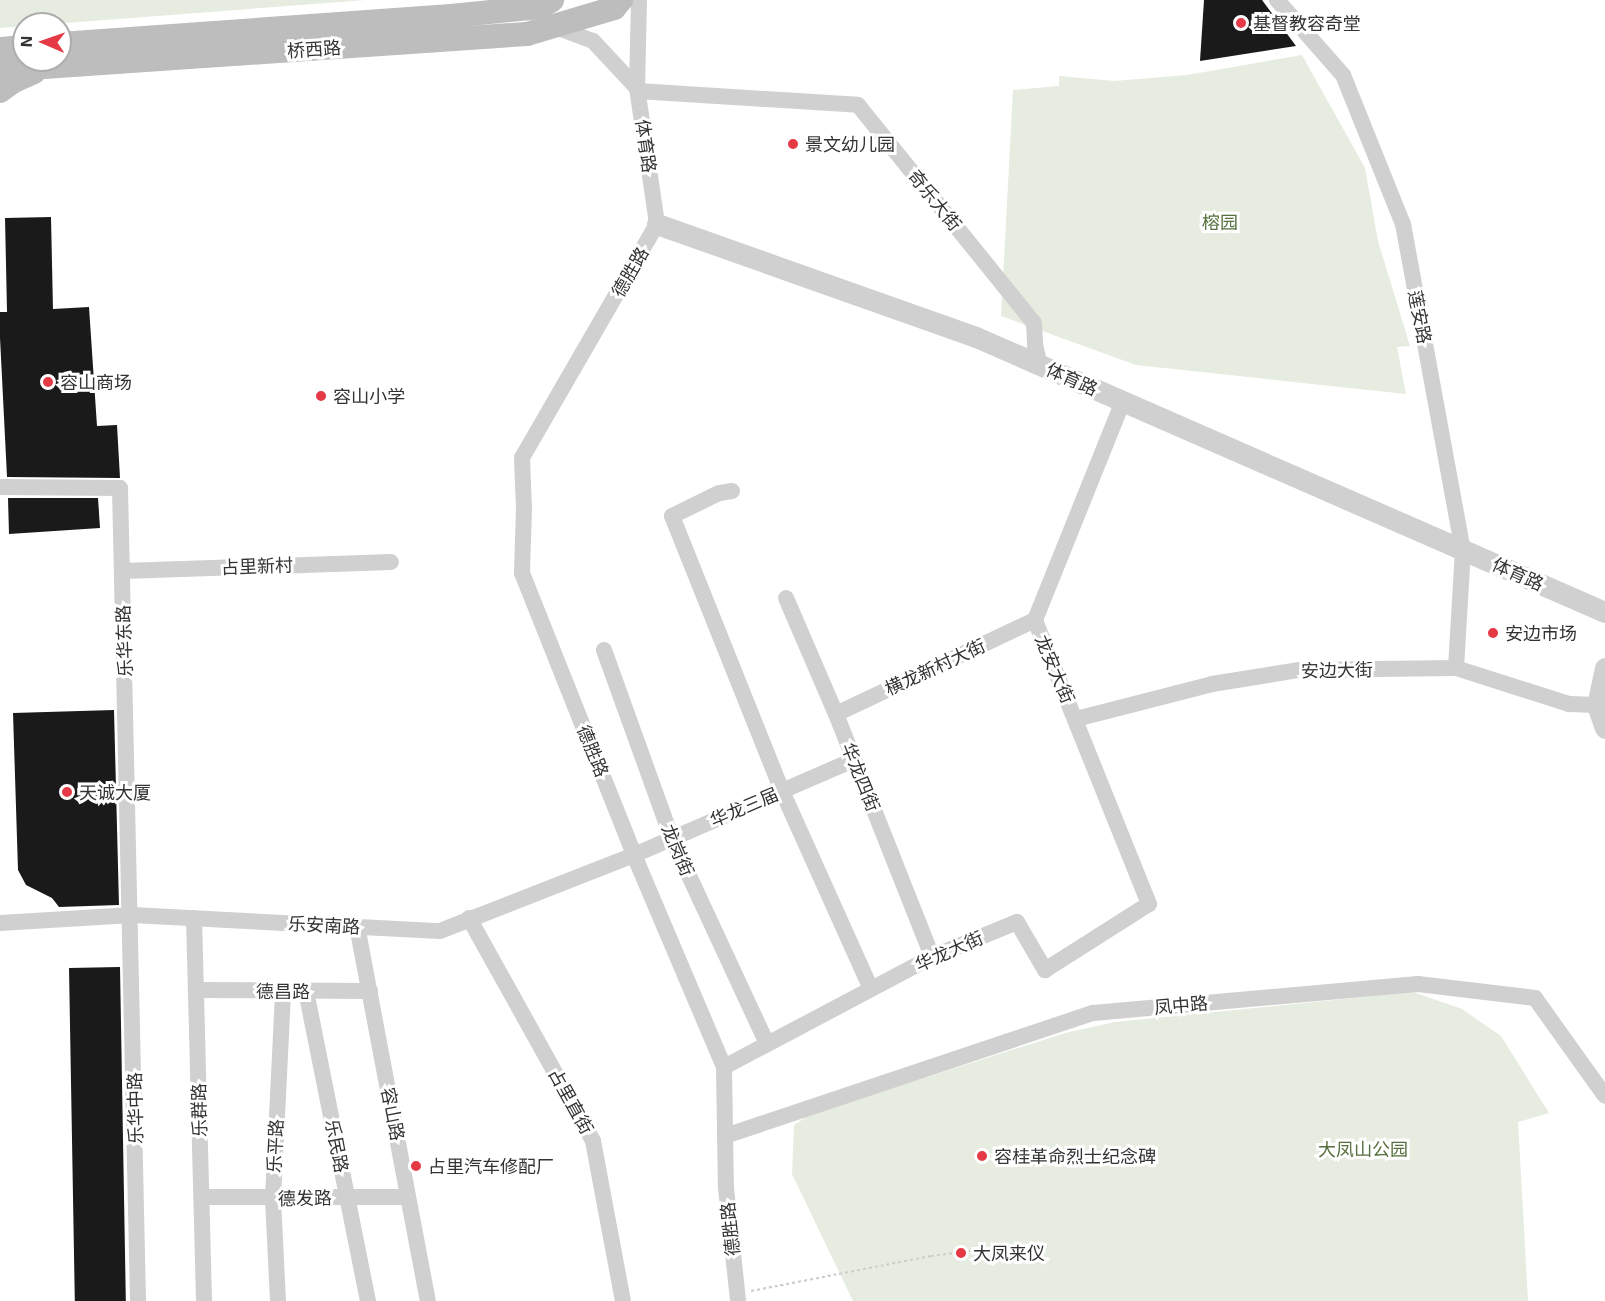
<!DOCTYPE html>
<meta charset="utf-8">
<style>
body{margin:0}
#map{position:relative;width:1605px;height:1301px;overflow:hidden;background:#fff;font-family:"Exo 2","Noto Sans SC",sans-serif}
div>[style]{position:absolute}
.green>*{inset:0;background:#e6ecdf}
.building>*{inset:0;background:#1a1a1a;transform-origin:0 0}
.path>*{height:2px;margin-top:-1px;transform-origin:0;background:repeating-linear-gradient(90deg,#cdcdcd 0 3px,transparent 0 6px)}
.minor>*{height:16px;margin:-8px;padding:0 8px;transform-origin:8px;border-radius:8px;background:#d0d0d0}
.tertiary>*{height:21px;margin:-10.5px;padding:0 10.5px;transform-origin:10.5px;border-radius:10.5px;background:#d0d0d0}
.secondary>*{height:24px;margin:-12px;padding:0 12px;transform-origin:12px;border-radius:12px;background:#bdbdbd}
.dots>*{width:16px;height:16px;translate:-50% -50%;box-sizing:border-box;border:3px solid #fff;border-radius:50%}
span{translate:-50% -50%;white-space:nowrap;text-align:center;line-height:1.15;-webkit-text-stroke:6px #fff;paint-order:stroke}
.poi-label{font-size:18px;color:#333}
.left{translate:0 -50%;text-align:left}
.street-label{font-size:18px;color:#333}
.park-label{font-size:18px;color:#56703f}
.north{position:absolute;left:12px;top:12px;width:60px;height:60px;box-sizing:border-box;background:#fff;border:2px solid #adadad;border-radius:50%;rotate:272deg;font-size:16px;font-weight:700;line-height:24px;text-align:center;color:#333}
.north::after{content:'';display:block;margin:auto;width:21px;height:27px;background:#e63946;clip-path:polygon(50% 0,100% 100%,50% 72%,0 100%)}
</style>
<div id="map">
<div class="green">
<i style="clip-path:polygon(0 0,366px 0,0 28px)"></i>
<i style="clip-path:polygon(1302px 55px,1365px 168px,1378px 241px,1410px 346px,1397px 347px,1406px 394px,1136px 365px,1001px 316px,1013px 90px,1059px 86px,1059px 76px,1114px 81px,1187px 75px)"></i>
<i style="clip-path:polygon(1413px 992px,1462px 1009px,1501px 1036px,1549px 1113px,1518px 1122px,1528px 1301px,853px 1301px,792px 1174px,794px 1125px,811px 1114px,1065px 1033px,1115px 1022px)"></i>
</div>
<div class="building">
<i style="clip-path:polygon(1204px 0,1262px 0,1296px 46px,1200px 61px)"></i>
<i style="clip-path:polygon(51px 217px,53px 309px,89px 307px,97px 426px,117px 425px,120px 478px,7px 477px,0 338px,0 312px,7px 312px,5px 218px)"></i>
<i style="clip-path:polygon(8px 498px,98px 498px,100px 528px,9px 534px)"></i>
<i style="clip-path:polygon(114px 710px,119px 905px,59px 907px,52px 898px,26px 885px,18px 870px,13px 713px)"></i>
<i style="left:120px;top:967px;width:334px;height:51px;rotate:89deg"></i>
</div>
<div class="path">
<i style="left:751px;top:1291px;width:183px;rotate:-11deg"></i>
<i style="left:931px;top:1256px;width:72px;rotate:-7.2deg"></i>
</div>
<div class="minor">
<i style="left:639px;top:0;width:88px;rotate:91.3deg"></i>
<i style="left:637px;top:88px;width:137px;rotate:81.6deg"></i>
<i style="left:657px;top:224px;width:270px;rotate:120deg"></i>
<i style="left:522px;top:458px;width:50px;rotate:87.7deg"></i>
<i style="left:524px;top:508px;width:65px;rotate:91.8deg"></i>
<i style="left:522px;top:573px;width:303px;rotate:68.3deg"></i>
<i style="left:634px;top:855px;width:230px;rotate:67deg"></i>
<i style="left:724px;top:1067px;width:121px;rotate:89.1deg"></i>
<i style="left:726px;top:1188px;width:114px;rotate:83.9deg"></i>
<i style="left:1277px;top:0;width:100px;rotate:48.7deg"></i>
<i style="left:1343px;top:75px;width:161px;rotate:68.1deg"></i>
<i style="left:1403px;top:224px;width:331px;rotate:79.6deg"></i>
<i style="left:1463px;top:550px;width:118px;rotate:93.4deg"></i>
<i style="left:553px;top:26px;width:43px;rotate:20.6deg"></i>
<i style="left:593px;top:41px;width:64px;rotate:46.9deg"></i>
<i style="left:638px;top:91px;width:220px;rotate:3.6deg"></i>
<i style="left:858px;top:105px;width:280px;rotate:51.1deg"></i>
<i style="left:1034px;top:323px;width:22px;rotate:87deg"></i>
<i style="left:1035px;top:345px;width:21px;rotate:76deg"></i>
<i style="left:0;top:487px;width:120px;rotate:0.5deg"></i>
<i style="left:120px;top:488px;width:813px;rotate:88.73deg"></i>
<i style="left:732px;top:491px;width:13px;rotate:171deg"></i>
<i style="left:719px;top:493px;width:52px;rotate:153.9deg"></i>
<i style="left:672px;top:516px;width:296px;rotate:68.2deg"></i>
<i style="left:782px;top:791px;width:217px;rotate:65.8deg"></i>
<i style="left:123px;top:571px;width:268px;rotate:-1.9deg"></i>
<i style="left:786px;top:598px;width:126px;rotate:66.7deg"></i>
<i style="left:836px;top:714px;width:261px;rotate:68.4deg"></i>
<i style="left:604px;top:650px;width:201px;rotate:70.2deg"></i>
<i style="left:672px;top:839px;width:226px;rotate:65.1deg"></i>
<i style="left:836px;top:714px;width:220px;rotate:-25.3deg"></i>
<i style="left:1076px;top:719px;width:140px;rotate:-14.4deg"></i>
<i style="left:1212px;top:684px;width:87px;rotate:-9.2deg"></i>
<i style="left:1298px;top:670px;width:158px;rotate:-0.7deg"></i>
<i style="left:1456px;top:668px;width:119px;rotate:17.7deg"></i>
<i style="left:1569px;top:704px;width:28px;rotate:2deg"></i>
<i style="left:194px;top:918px;width:383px;rotate:88.5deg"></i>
<i style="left:469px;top:918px;width:255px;rotate:60.9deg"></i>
<i style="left:593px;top:1141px;width:163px;rotate:79.4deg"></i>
<i style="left:0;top:923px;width:132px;rotate:-3.5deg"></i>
<i style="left:132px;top:915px;width:308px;rotate:3deg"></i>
<i style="left:440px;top:931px;width:208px;rotate:-21.4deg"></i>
<i style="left:634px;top:855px;width:240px;rotate:-23.4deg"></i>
<i style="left:357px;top:926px;width:382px;rotate:79.3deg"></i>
<i style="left:196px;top:990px;width:174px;rotate:0.3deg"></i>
<i style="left:306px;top:991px;width:316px;rotate:78.7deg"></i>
<i style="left:724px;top:1067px;width:235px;rotate:-27.9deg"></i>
<i style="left:932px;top:957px;width:92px;rotate:-22.4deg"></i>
<i style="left:1017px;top:922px;width:56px;rotate:59.7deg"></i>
<i style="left:1045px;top:970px;width:123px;rotate:-32.4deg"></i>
<i style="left:1149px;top:904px;width:306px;rotate:-111.9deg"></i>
<i style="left:1035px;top:620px;width:236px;rotate:-68.1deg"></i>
<i style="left:725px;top:1136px;width:388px;rotate:-18.5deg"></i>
<i style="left:1093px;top:1013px;width:326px;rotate:-5.1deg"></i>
<i style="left:1418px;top:984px;width:118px;rotate:6.8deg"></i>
<i style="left:1535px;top:998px;width:120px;rotate:54.5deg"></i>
<i style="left:202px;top:1197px;width:206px"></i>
<i style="left:278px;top:1301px;width:103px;rotate:-92.8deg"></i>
<i style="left:273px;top:1198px;width:207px;rotate:-87.2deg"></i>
</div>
<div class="tertiary">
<i style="left:657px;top:224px;width:338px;rotate:19.5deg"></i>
<i style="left:976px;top:337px;width:686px;rotate:23.62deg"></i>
<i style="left:1605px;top:668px;width:38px;rotate:102deg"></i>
<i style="left:1597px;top:705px;width:24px;rotate:71deg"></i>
</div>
<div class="secondary">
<i style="left:60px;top:44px;width:392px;rotate:-4.1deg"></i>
<i style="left:451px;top:16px;width:89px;rotate:-5.8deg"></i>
<i style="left:540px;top:7px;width:14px;rotate:-30deg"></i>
<i style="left:0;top:49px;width:24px;rotate:-5deg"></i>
<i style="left:0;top:70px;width:528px;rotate:-3.91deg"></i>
<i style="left:527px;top:34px;width:91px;rotate:-16.6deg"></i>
<i style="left:614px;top:8px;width:11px;rotate:-49deg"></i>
<i style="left:0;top:91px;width:17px;rotate:-36deg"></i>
<i style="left:14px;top:81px;width:22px;rotate:-24deg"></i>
</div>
<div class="dots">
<i style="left:1241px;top:23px;background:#e63946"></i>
<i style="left:793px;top:144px;background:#e63946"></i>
<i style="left:48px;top:382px;background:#e63946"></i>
<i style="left:321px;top:396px;background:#e63946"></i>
<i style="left:1493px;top:633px;background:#e63946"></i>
<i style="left:67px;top:792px;background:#e63946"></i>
<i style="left:982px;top:1156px;background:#e63946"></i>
<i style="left:416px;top:1166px;background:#e63946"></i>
<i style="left:961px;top:1253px;background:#e63946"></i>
</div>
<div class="poi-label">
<span class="left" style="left:1253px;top:23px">基督教容奇堂</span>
<span class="left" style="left:805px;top:144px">景文幼儿园</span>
<span class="left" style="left:60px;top:382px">容山商场</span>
<span class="left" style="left:333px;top:396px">容山小学</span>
<span class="left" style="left:1505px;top:633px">安边市场</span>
<span class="left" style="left:79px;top:792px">天诚大厦</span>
<span class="left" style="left:994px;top:1156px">容桂革命烈士纪念碑</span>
<span class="left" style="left:428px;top:1166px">占里汽车修配厂</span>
<span class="left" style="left:973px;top:1253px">大凤来仪</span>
</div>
<div class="street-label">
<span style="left:314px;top:49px;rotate:-4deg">桥西路</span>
<span style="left:646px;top:146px;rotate:82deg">体育路</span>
<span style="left:935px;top:200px;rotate:51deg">奇乐大街</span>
<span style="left:630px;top:272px;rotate:-60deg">德胜路</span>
<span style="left:1420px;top:317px;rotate:79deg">莲安路</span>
<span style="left:1072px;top:379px;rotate:24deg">体育路</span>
<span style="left:257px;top:566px;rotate:-2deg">占里新村</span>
<span style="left:1518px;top:574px;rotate:24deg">体育路</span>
<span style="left:124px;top:641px;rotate:-92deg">乐华东路</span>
<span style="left:935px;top:667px;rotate:-25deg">横龙新村大街</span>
<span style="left:1055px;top:669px;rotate:67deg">龙安大街</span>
<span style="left:1337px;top:670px;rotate:-1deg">安边大街</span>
<span style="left:593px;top:751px;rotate:68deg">德胜路</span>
<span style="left:861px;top:777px;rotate:68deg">华龙四街</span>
<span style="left:744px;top:807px;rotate:-23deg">华龙三届</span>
<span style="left:678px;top:850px;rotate:67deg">龙岗街</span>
<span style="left:324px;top:925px;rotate:3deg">乐安南路</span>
<span style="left:949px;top:951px;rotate:-24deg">华龙大街</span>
<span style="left:283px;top:991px">德昌路</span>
<span style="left:1181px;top:1005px;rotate:-5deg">凤中路</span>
<span style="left:571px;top:1101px;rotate:61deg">占里直街</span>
<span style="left:135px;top:1108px;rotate:-91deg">乐华中路</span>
<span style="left:199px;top:1110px;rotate:-91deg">乐群路</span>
<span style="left:393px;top:1114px;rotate:79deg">容山路</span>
<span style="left:275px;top:1146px;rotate:-87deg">乐平路</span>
<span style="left:337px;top:1146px;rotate:79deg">乐民路</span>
<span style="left:305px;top:1198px;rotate:-1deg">德发路</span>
<span style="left:730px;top:1229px;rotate:-96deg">德胜路</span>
</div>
<div class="park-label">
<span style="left:1220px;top:222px">榕园</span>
<span style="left:1363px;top:1149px">大凤山公园</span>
</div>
<div class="north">N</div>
</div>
